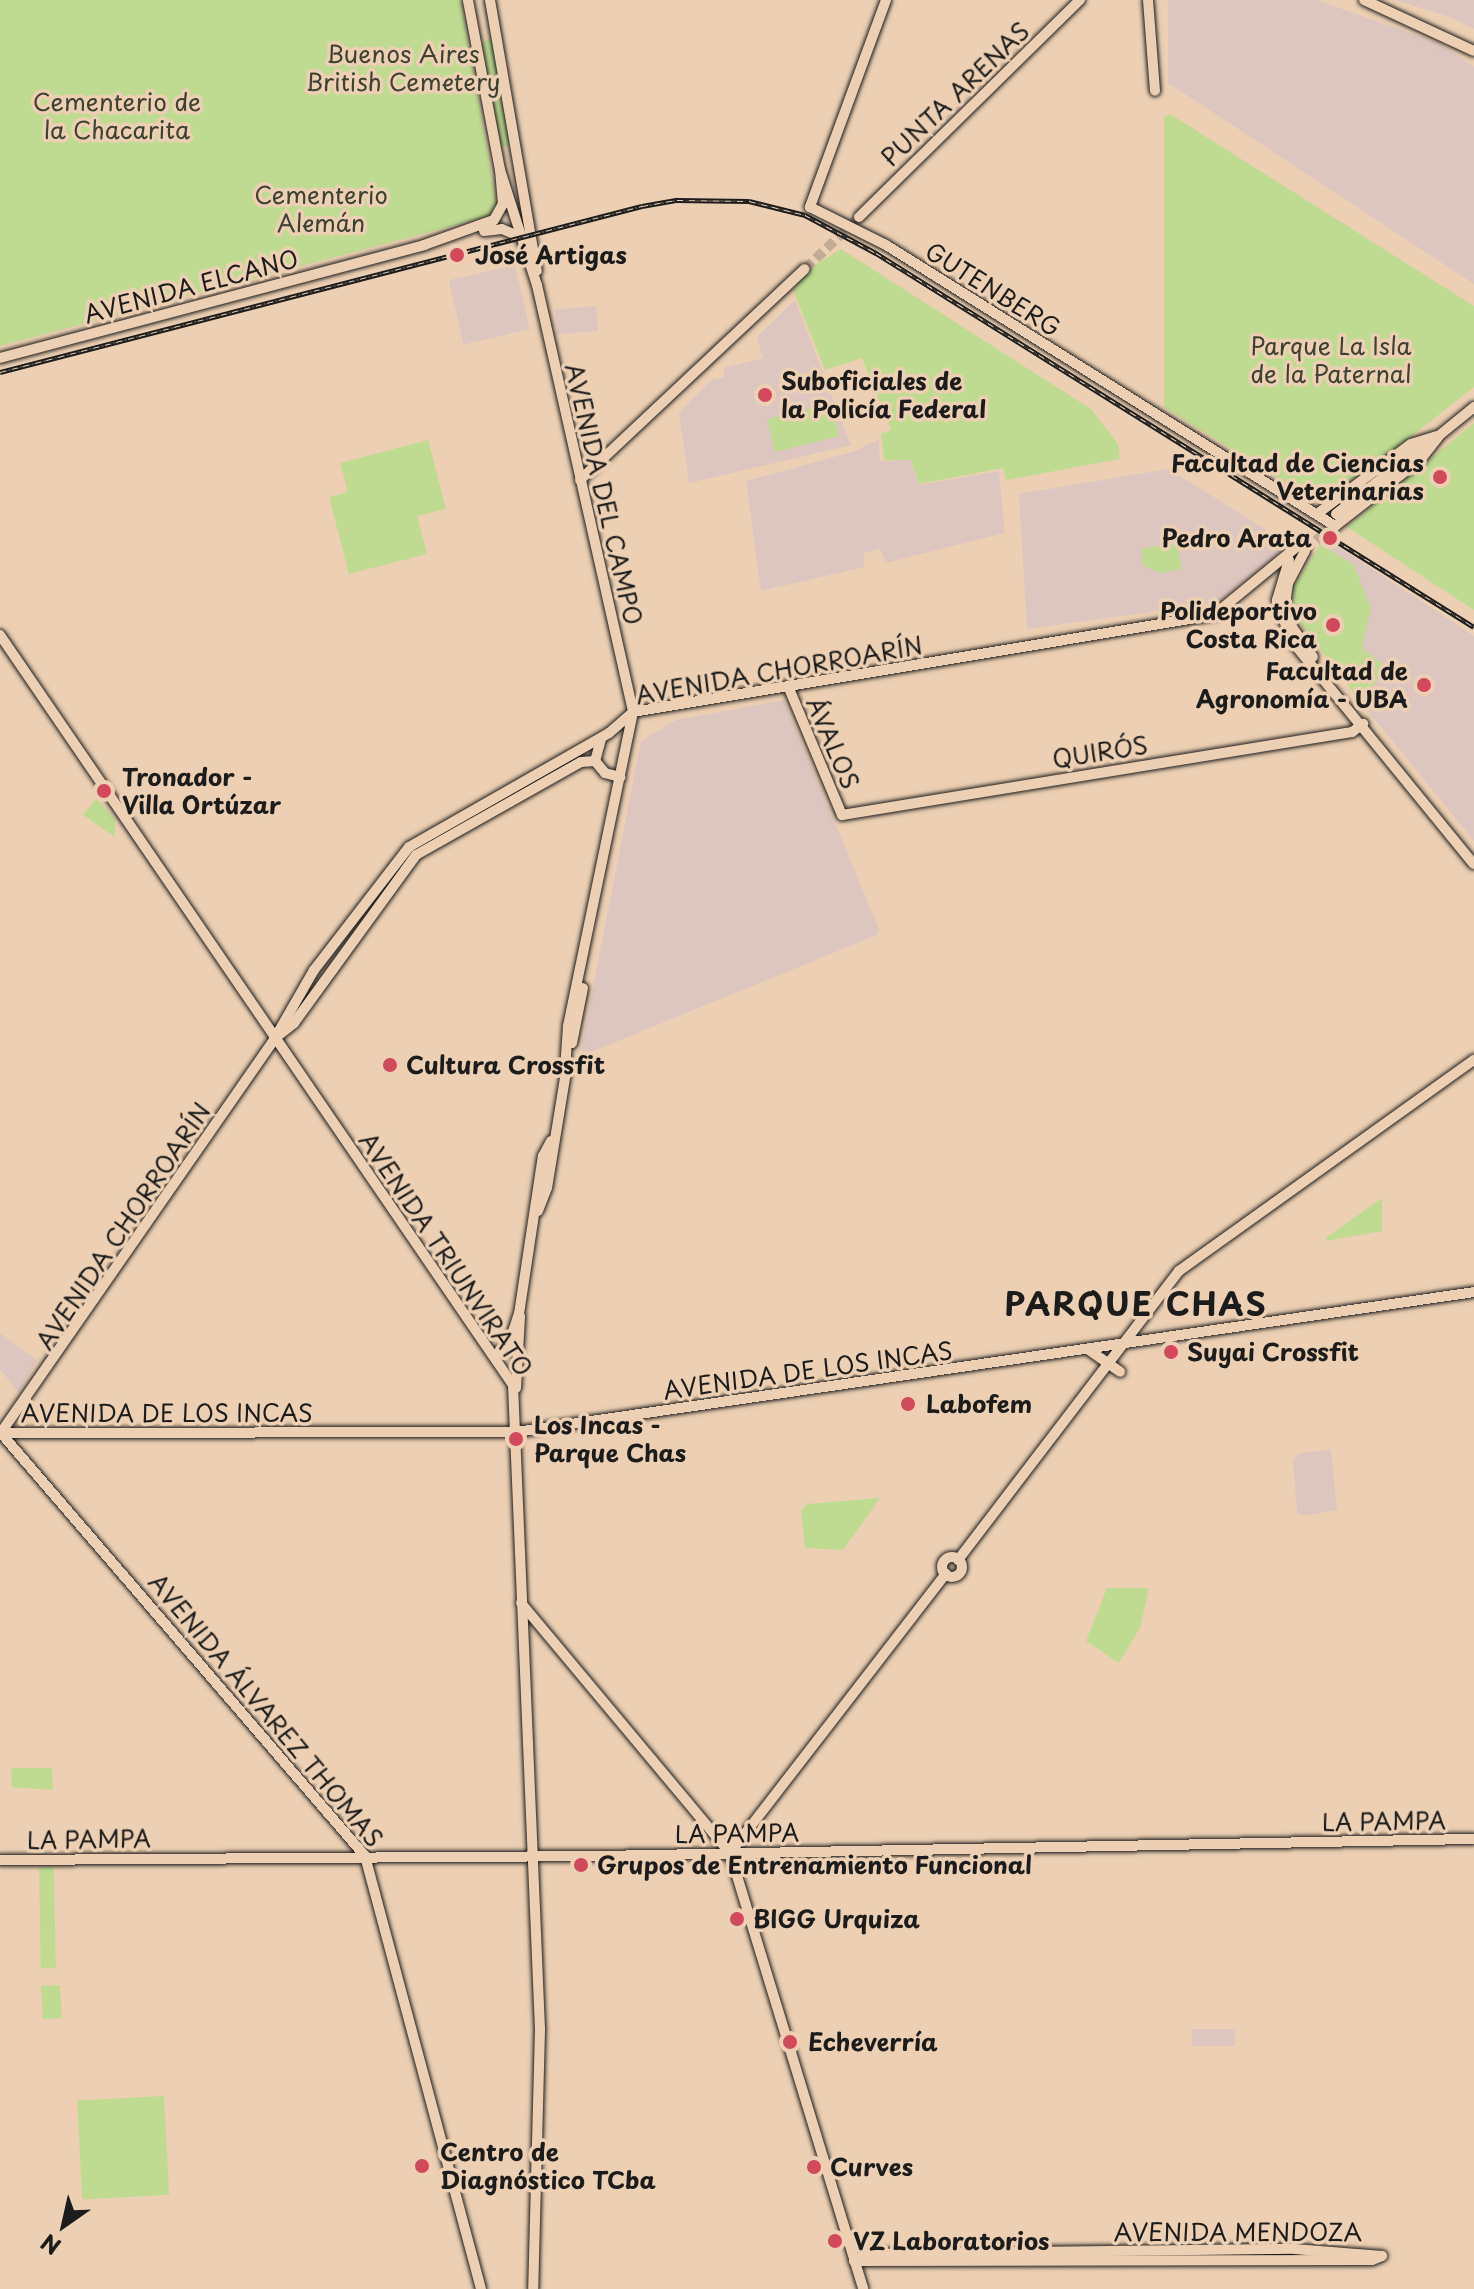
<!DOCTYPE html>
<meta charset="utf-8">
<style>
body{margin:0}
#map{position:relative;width:1474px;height:2289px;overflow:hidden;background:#edd0b3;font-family:"Playpen Sans",sans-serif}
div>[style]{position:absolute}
.built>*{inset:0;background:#dec6c0;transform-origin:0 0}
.green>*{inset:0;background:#bfda91;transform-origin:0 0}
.secondary-tunnel>*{height:10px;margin-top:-5px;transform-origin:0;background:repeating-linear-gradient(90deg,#c3ac95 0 10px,transparent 0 15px)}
.roads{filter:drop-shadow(0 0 2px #1c1c1c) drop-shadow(0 0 2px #1c1c1c)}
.secondary>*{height:10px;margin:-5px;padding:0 5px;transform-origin:5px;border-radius:5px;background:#edd0b3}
.secondary>.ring{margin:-5px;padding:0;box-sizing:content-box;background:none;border:10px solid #edd0b3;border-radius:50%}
.rail>*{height:5px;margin-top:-2.5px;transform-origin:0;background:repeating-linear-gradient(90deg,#edd0b3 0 6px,#1c1c1c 0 12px);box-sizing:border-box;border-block:2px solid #1c1c1c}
.dots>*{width:22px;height:22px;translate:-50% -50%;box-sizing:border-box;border:4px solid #edd0b3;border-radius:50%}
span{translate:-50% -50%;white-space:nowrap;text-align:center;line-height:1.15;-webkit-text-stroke:7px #edd0b3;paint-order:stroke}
.park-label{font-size:24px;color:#3d4233}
.street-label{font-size:24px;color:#1c1c1c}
.poi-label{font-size:24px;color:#1c1c1c;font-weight:700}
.left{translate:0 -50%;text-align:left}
.right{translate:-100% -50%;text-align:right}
.district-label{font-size:32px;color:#1c1c1c;font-weight:700;letter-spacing:2px}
.north{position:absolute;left:24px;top:2185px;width:80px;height:80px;-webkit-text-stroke:6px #edd0b3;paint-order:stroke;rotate:214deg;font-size:22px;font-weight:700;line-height:32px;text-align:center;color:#1c1c1c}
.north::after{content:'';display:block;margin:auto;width:28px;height:36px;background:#1c1c1c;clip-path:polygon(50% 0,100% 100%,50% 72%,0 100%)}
</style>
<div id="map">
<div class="built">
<i style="clip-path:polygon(1168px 0,1317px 0,1439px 43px,1474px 67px,1474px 284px,1168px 83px)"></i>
<i style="clip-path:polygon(1395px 0,1474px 0,1474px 29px,1453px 18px)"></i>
<i style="left:515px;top:265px;width:66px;height:68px;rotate:77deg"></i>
<i style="clip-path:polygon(795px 300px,851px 445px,689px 483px,679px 413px,711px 380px,725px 377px,723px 368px,763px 358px,757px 337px)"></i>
<i style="left:596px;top:306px;width:25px;height:41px;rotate:85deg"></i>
<i style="clip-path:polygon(879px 439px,880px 461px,910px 460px,919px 485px,999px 471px,1005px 533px,886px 563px,880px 549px,864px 553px,864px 567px,761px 591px,746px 481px,856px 451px)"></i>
<i style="clip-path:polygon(1169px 469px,1281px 539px,1283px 549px,1217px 603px,1027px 629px,1019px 494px)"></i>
<i style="clip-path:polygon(1324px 537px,1474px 636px,1474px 841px,1362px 704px,1385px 666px,1362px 648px,1354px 565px,1320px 544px)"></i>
<i style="clip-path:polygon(784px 700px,879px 929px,877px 935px,586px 1054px,581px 1050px,641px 741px,676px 720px)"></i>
<i style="clip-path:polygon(0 1333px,37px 1360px,19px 1393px,0 1369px)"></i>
<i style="clip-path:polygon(1331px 1449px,1337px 1510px,1303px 1516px,1297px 1512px,1293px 1460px,1298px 1454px)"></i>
<i style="left:1192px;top:2029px;width:43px;height:17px"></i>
</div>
<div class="green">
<i style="clip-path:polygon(0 0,461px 0,497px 206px,490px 216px,0 346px)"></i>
<i style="clip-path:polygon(488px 39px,494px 42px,511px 142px,506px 147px,498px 144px,480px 45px)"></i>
<i style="clip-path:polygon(1170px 114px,1474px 306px,1474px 387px,1323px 506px,1164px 407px,1164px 116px)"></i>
<i style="clip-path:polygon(841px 249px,1091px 409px,1118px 444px,1120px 459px,1006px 480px,1003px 468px,919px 484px,911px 460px,884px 460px,881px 434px,891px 430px,862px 358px,825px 370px,793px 290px,812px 267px)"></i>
<i style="left:831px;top:403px;width:34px;height:66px;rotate:76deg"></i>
<i style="clip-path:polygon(1474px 423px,1474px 610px,1347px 527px)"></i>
<i style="clip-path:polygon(428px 440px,446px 509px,417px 516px,427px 554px,349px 574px,329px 497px,348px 492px,340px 463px)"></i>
<i style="clip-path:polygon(1177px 543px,1182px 569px,1161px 573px,1143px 566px,1141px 549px)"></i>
<i style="clip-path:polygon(1320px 544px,1354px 565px,1371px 609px,1362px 648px,1385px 666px,1362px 704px,1294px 615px,1293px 588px)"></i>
<i style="clip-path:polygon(96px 798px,115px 819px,115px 837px,83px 815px)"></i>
<i style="clip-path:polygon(1382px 1198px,1382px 1231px,1326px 1241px,1327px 1237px)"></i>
<i style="clip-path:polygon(880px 1498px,843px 1550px,805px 1548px,801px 1511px,807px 1504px)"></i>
<i style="clip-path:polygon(1107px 1588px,1149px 1588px,1140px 1628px,1119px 1663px,1086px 1641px)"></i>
<i style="clip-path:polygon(11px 1768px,52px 1768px,53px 1790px,12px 1787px)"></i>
<i style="left:54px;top:1867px;width:101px;height:15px;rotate:89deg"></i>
<i style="left:60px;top:1985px;width:33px;height:19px;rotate:87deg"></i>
<i style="left:164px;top:2096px;width:99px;height:87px;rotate:87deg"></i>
</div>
<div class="secondary-tunnel">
<i style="left:805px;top:269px;width:75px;rotate:-43.9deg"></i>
<i style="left:1305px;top:551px;width:45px;rotate:-43.2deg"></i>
</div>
<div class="roads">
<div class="secondary">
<i style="left:490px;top:0;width:275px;rotate:80.2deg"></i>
<i style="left:886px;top:0;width:221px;rotate:110.2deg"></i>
<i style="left:810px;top:207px;width:85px;rotate:26.6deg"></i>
<i style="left:886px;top:245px;width:530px;rotate:32.04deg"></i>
<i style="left:1335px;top:526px;width:109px;rotate:-37.9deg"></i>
<i style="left:1421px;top:459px;width:29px;rotate:-52deg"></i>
<i style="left:1148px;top:0;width:91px;rotate:85.6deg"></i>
<i style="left:1364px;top:0;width:121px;rotate:24.9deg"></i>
<i style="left:500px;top:170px;width:121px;rotate:72.2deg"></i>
<i style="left:537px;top:285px;width:438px;rotate:77.3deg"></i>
<i style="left:633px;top:712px;width:321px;rotate:101.7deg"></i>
<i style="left:568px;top:1026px;width:44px;rotate:93.9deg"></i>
<i style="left:859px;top:217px;width:310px;rotate:-44.5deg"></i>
<i style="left:484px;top:231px;width:18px;rotate:-6deg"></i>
<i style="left:502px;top:229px;width:23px;rotate:23deg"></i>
<i style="left:0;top:358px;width:439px;rotate:-14.9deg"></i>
<i style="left:424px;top:245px;width:74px;rotate:-19.7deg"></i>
<i style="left:494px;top:220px;width:18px;rotate:-61deg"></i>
<i style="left:503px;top:204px;width:34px;rotate:-95deg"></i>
<i style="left:500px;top:170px;width:173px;rotate:-100.7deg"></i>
<i style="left:1436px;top:438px;width:49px;rotate:-39.2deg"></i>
<i style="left:580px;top:480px;width:308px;rotate:-43.2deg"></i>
<i style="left:1317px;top:514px;width:117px;rotate:-36.7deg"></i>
<i style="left:1411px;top:444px;width:27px;rotate:-17deg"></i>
<i style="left:1336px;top:514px;width:115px;rotate:-38deg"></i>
<i style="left:1305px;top:551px;width:36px;rotate:118deg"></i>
<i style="left:1288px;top:583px;width:21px;rotate:98deg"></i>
<i style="left:1285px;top:604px;width:21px;rotate:76deg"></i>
<i style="left:1290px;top:624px;width:40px;rotate:55.1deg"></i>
<i style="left:1289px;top:560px;width:42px;rotate:106.7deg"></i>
<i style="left:1277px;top:600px;width:42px;rotate:70.7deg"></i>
<i style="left:1291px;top:640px;width:289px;rotate:50.8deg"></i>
<i style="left:0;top:635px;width:909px;rotate:55.63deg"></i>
<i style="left:513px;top:1385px;width:645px;rotate:87.6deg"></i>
<i style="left:540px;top:2029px;width:260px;rotate:91.5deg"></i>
<i style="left:788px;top:686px;width:140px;rotate:67.3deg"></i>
<i style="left:842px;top:815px;width:517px;rotate:-9.24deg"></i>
<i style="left:1352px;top:732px;width:14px;rotate:-36deg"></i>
<i style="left:601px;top:739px;width:23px;rotate:105deg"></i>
<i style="left:595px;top:761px;width:16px;rotate:50deg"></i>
<i style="left:605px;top:773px;width:16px;rotate:15deg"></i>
<i style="left:275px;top:1038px;width:24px;rotate:-38deg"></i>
<i style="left:294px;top:1023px;width:208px;rotate:-54deg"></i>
<i style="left:416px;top:855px;width:189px;rotate:-29.4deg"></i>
<i style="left:581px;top:762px;width:14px;rotate:-4deg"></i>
<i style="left:572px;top:1043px;width:56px;rotate:-78.7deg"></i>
<i style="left:538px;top:1211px;width:25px;rotate:-69deg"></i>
<i style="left:547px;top:1188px;width:124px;rotate:-80.7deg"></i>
<i style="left:1089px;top:1350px;width:38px;rotate:35deg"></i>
<i style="left:494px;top:1356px;width:19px;rotate:-39deg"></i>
<i style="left:509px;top:1344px;width:32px;rotate:-72deg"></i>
<i style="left:519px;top:1314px;width:160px;rotate:-81.4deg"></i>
<i style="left:543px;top:1156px;width:17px;rotate:-62deg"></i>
<i style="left:516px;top:1388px;width:72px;rotate:-86.8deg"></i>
<i style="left:0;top:1432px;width:559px;rotate:49.28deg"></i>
<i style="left:365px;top:1856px;width:448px;rotate:75deg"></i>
<i style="left:0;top:1433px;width:516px;rotate:-0.11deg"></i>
<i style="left:516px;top:1432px;width:968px;rotate:-8.31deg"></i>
<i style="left:0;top:1434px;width:482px;rotate:-55.2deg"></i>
<i style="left:275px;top:1038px;width:78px;rotate:-60.2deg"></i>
<i style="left:314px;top:970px;width:155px;rotate:-52.3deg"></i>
<i style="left:409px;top:847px;width:230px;rotate:-29.7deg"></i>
<i style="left:609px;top:733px;width:32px;rotate:-41deg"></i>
<i style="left:633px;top:712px;width:589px;rotate:-9.48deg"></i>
<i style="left:1214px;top:615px;width:112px;rotate:-39.5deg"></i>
<i class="ring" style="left:942px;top:1557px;width:10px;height:10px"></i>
<i style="left:958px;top:1560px;width:364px;rotate:-52.6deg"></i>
<i style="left:1179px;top:1271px;width:363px;rotate:-35.6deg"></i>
<i style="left:521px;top:1603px;width:326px;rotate:50.1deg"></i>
<i style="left:730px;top:1853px;width:456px;rotate:73deg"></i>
<i style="left:730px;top:1853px;width:353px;rotate:-52.3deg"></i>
<i style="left:0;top:1860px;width:601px;rotate:-0.38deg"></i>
<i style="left:601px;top:1856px;width:873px;rotate:-1.12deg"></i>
<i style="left:854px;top:2261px;width:15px;rotate:-28deg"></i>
<i style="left:867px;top:2254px;width:427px;rotate:-0.7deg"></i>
<i style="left:1294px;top:2249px;width:88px;rotate:4.5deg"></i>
<i style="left:854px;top:2261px;width:518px;rotate:-0.11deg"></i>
<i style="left:1372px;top:2260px;width:11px;rotate:-22deg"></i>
</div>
</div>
<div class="rail">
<i style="left:0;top:372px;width:663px;rotate:-14.5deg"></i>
<i style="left:642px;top:206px;width:36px;rotate:-10deg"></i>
<i style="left:677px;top:200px;width:72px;rotate:0.8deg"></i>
<i style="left:749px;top:201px;width:58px;rotate:14deg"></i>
<i style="left:805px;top:215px;width:81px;rotate:28.2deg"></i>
<i style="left:876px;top:253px;width:705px;rotate:32.02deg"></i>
</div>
<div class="dots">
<i style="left:457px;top:255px;background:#d1495b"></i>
<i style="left:765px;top:395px;background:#d1495b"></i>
<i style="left:1440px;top:477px;background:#d1495b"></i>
<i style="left:1330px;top:538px;background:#d1495b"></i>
<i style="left:1333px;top:625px;background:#d1495b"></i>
<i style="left:1424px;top:685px;background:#d1495b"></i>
<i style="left:104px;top:791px;background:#d1495b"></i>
<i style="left:390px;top:1065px;background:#d1495b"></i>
<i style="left:1171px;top:1352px;background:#d1495b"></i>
<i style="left:908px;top:1404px;background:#d1495b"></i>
<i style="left:516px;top:1439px;background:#d1495b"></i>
<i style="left:581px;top:1865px;background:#d1495b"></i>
<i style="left:737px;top:1919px;background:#d1495b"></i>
<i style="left:790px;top:2042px;background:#d1495b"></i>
<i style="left:422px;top:2166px;background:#d1495b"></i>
<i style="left:814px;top:2167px;background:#d1495b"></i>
<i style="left:835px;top:2241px;background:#d1495b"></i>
</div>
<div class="park-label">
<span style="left:403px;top:68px">Buenos Aires<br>British Cemetery</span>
<span style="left:117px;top:116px">Cementerio de<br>la Chacarita</span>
<span style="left:321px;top:209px">Cementerio<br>Alemán</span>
<span style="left:1331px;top:360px">Parque La Isla<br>de la Paternal</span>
</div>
<div class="street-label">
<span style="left:955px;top:94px;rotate:-44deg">PUNTA ARENAS</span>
<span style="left:191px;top:286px;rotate:-15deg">AVENIDA ELCANO</span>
<span style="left:993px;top:289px;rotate:32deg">GUTENBERG</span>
<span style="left:604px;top:494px;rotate:77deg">AVENIDA DEL CAMPO</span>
<span style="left:779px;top:670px;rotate:-10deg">AVENIDA CHORROARÍN</span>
<span style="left:833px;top:743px;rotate:67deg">ÁVALOS</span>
<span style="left:1100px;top:752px;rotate:-9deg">QUIRÓS</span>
<span style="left:123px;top:1226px;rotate:-56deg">AVENIDA CHORROARÍN</span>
<span style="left:446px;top:1254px;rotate:56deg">AVENIDA TRIUNVIRATO</span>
<span style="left:808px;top:1370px;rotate:-8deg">AVENIDA DE LOS INCAS</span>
<span style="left:167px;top:1413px">AVENIDA DE LOS INCAS</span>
<span style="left:266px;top:1710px;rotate:50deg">AVENIDA ÁLVAREZ THOMAS</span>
<span style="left:1384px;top:1821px;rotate:-1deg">LA PAMPA</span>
<span style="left:737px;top:1833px;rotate:-1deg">LA PAMPA</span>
<span style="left:89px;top:1839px;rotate:-1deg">LA PAMPA</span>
<span style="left:1238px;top:2232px">AVENIDA MENDOZA</span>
</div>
<div class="poi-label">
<span class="left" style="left:475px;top:255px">José Artigas</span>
<span class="left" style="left:781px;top:395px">Suboficiales de<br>la Policía Federal</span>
<span class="right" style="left:1424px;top:477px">Facultad de Ciencias<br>Veterinarias</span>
<span class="right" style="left:1312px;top:538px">Pedro Arata</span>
<span class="right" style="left:1317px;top:625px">Polideportivo<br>Costa Rica</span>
<span class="right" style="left:1408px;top:685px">Facultad de<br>Agronomía - UBA</span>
<span class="left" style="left:122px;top:791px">Tronador -<br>Villa Ortúzar</span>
<span class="left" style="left:406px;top:1065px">Cultura Crossfit</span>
<span class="left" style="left:1187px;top:1352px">Suyai Crossfit</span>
<span class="left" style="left:926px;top:1404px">Labofem</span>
<span class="left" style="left:534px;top:1439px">Los Incas -<br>Parque Chas</span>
<span class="left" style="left:597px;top:1865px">Grupos de Entrenamiento Funcional</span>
<span class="left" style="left:753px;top:1919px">BIGG Urquiza</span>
<span class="left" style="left:808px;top:2042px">Echeverría</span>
<span class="left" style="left:440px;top:2166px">Centro de<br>Diagnóstico TCba</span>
<span class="left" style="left:830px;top:2167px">Curves</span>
<span class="left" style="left:853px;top:2241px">VZ Laboratorios</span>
</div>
<div class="district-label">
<span style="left:1136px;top:1303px">PARQUE CHAS</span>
</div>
<div class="north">N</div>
</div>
